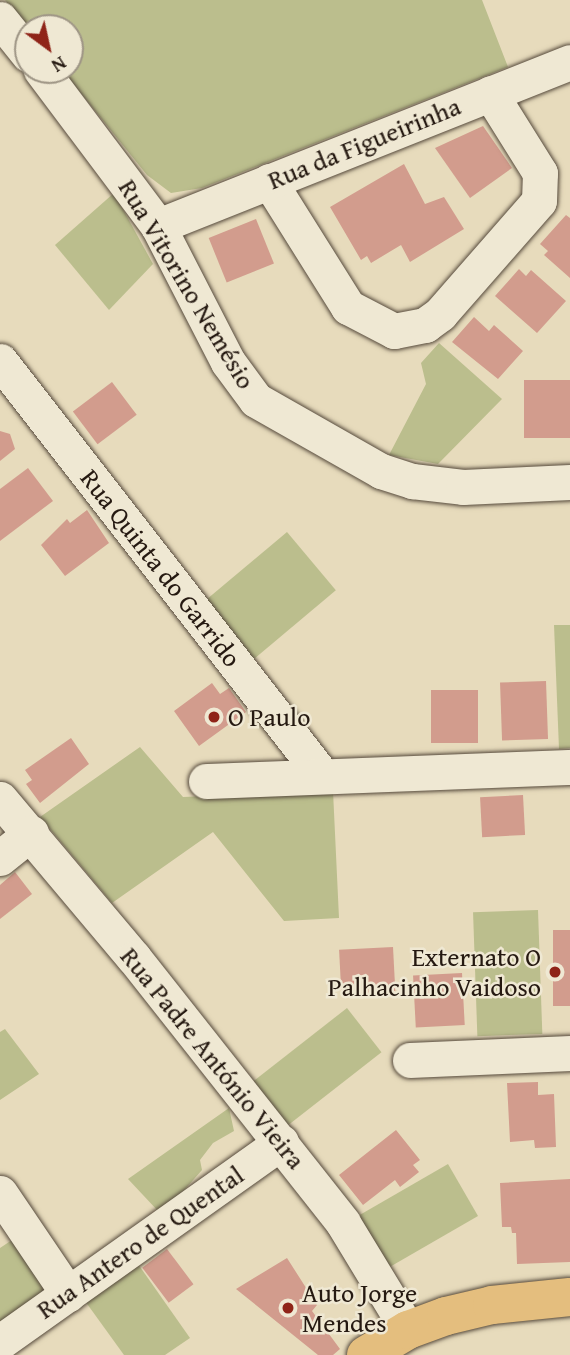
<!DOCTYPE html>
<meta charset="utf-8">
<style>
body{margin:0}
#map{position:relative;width:570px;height:1355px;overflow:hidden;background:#e7dbbc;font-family:"Gentium Book Plus",serif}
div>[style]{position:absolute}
.green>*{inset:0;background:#bbbe8d;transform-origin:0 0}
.building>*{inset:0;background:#d29c8d;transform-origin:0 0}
.roads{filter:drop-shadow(0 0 2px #564a3c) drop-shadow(0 0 2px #564a3c)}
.minor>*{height:35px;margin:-17.5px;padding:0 17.5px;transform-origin:17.5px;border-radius:17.5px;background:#efe8d3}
.major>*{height:38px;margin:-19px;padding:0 19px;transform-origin:19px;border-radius:19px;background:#e4be7e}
.dots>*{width:19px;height:19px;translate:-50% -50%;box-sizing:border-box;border:4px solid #efe8d3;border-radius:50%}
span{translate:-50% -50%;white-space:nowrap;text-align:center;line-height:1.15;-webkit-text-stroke:5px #efe8d3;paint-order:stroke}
.street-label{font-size:26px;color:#251911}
.poi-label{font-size:26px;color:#251911}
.left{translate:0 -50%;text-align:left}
.right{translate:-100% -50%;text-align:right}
.north{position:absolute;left:14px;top:14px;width:70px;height:70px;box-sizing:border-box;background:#efe8d3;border:2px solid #9e9585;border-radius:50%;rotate:147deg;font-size:19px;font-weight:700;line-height:28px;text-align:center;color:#251911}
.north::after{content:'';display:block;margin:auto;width:24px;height:32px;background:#8f2418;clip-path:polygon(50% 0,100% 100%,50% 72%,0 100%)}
</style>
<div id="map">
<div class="green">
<i style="clip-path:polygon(5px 0,482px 0,508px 67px,202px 188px,171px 193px,147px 175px,62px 70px,70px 70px,70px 28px,28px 29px)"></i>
<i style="clip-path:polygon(114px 193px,153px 264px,109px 310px,55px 245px)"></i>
<i style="clip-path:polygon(439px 343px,502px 399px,438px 464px,389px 455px,426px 384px,421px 363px)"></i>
<i style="left:287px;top:532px;width:76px;height:107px;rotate:50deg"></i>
<i style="clip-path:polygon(554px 625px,570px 625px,570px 748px,559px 749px)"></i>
<i style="clip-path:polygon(140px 747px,183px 797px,333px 791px,339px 918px,284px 921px,213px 832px,112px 903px,40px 817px)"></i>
<i style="left:538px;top:910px;width:124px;height:65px;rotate:88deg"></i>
<i style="left:347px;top:1008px;width:56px;height:119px;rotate:52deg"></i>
<i style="clip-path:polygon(5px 1029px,39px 1074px,0 1100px,0 1032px)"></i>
<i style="clip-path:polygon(229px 1108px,234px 1131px,213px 1143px,200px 1160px,202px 1170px,179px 1196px,158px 1211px,128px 1179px)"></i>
<i style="left:448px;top:1164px;width:60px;height:103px;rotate:60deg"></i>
<i style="clip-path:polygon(12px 1240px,46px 1291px,0 1323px,0 1248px)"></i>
<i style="clip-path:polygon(138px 1264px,190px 1338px,165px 1355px,124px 1355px,85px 1301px)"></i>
</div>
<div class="building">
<i style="clip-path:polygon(483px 126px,512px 168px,470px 198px,435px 148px)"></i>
<i style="clip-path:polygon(404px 164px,425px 204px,444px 197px,464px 229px,410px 262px,401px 245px,371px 263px,367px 256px,361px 260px,330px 207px)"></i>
<i style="clip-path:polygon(566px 215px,570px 218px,570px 278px,544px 255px,548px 251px,540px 244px)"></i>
<i style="left:256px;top:219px;width:48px;height:51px;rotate:68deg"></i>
<i style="clip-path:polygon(519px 269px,526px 276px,531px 270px,566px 301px,537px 333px,495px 296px)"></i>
<i style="clip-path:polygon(474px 317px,489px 331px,494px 325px,523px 351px,498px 379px,452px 342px)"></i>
<i style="left:570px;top:380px;width:58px;height:46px;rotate:90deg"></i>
<i style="left:112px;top:382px;width:41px;height:49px;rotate:53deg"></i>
<i style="clip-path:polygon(0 431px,10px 434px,15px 449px,0 461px)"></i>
<i style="clip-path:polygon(28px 468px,53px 501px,0 541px,0 489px)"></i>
<i style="clip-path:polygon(87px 510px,109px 543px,65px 576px,41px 545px,67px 519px,70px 523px)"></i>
<i style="left:546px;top:681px;width:58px;height:46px;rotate:88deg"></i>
<i style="clip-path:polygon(212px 683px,220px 694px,229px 688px,246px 712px,199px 746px,174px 711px)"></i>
<i style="left:478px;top:690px;width:53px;height:47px;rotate:90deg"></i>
<i style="clip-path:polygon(71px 738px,89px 764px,40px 803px,26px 784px,32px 780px,25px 770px)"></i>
<i style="left:523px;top:795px;width:40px;height:43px;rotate:87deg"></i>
<i style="clip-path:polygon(15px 872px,32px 894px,0 919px,0 885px)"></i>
<i style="left:570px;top:930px;width:76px;height:17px;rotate:90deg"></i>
<i style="left:393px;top:947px;width:44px;height:54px;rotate:87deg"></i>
<i style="left:462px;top:973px;width:52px;height:49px;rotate:87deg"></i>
<i style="clip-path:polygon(538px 1082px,538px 1095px,554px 1094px,556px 1147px,535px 1148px,534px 1140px,510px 1142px,507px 1083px)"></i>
<i style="clip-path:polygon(396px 1130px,420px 1160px,413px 1165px,419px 1172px,400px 1187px,395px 1180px,363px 1205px,339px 1175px)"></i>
<i style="clip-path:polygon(570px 1179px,570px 1262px,517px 1264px,516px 1233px,512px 1233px,511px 1227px,502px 1227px,500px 1183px)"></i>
<i style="left:167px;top:1249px;width:44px;height:31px;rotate:53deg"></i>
<i style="clip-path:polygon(287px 1258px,317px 1305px,312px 1311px,340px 1349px,333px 1355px,318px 1355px,236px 1289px)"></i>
</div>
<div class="roads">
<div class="minor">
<i style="left:0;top:19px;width:45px;rotate:51.3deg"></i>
<i style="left:41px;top:70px;width:195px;rotate:53.1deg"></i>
<i style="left:158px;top:226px;width:153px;rotate:62.8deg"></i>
<i style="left:228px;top:362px;width:47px;rotate:53.6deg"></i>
<i style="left:256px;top:400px;width:144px;rotate:29.6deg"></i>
<i style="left:381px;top:471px;width:33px;rotate:18deg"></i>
<i style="left:412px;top:481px;width:51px;rotate:6.7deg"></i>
<i style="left:463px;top:487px;width:107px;rotate:-2.7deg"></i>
<i style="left:269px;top:181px;width:149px;rotate:57.9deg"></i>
<i style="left:348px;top:307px;width:52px;rotate:27.6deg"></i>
<i style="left:394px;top:331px;width:32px;rotate:-11deg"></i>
<i style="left:425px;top:325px;width:19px;rotate:-36deg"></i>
<i style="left:440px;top:314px;width:150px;rotate:-48.8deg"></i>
<i style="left:539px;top:201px;width:28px;rotate:-88deg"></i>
<i style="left:540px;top:173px;width:94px;rotate:-122deg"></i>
<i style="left:158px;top:226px;width:443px;rotate:-21.7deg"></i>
<i style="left:0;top:361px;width:524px;rotate:52.13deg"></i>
<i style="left:206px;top:781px;width:364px;rotate:-2.2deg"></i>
<i style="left:0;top:799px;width:208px;rotate:49.9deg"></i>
<i style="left:134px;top:958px;width:337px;rotate:51.7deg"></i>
<i style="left:343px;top:1223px;width:125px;rotate:58.7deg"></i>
<i style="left:0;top:858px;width:40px;rotate:-39deg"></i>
<i style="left:410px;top:1060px;width:160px;rotate:-2.5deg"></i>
<i style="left:0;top:1193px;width:122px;rotate:56deg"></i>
<i style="left:0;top:1342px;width:345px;rotate:-35.4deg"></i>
</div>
<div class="major">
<i style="left:366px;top:1355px;width:49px;rotate:-30.8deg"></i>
<i style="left:408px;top:1330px;width:40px;rotate:-20.2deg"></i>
<i style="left:446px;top:1316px;width:47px;rotate:-13.4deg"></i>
<i style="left:492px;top:1305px;width:78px;rotate:-5.9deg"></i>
</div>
</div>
<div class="dots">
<i style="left:214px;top:717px;background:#8f2418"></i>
<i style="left:555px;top:972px;background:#8f2418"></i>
<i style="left:288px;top:1308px;background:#8f2418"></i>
</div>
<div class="street-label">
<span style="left:364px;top:143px;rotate:-22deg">Rua da Figueirinha</span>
<span style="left:187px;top:284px;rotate:59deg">Rua Vitorino Nemésio</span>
<span style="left:161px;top:568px;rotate:52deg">Rua Quinta do Garrido</span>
<span style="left:213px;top:1058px;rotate:51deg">Rua Padre António Vieira</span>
<span style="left:140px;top:1242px;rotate:-35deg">Rua Antero de Quental</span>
</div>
<div class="poi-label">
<span class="left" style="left:228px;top:717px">O Paulo</span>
<span class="right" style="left:541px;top:972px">Externato O<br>Palhacinho Vaidoso</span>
<span class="left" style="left:302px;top:1308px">Auto Jorge<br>Mendes</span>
</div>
<div class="north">N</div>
</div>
